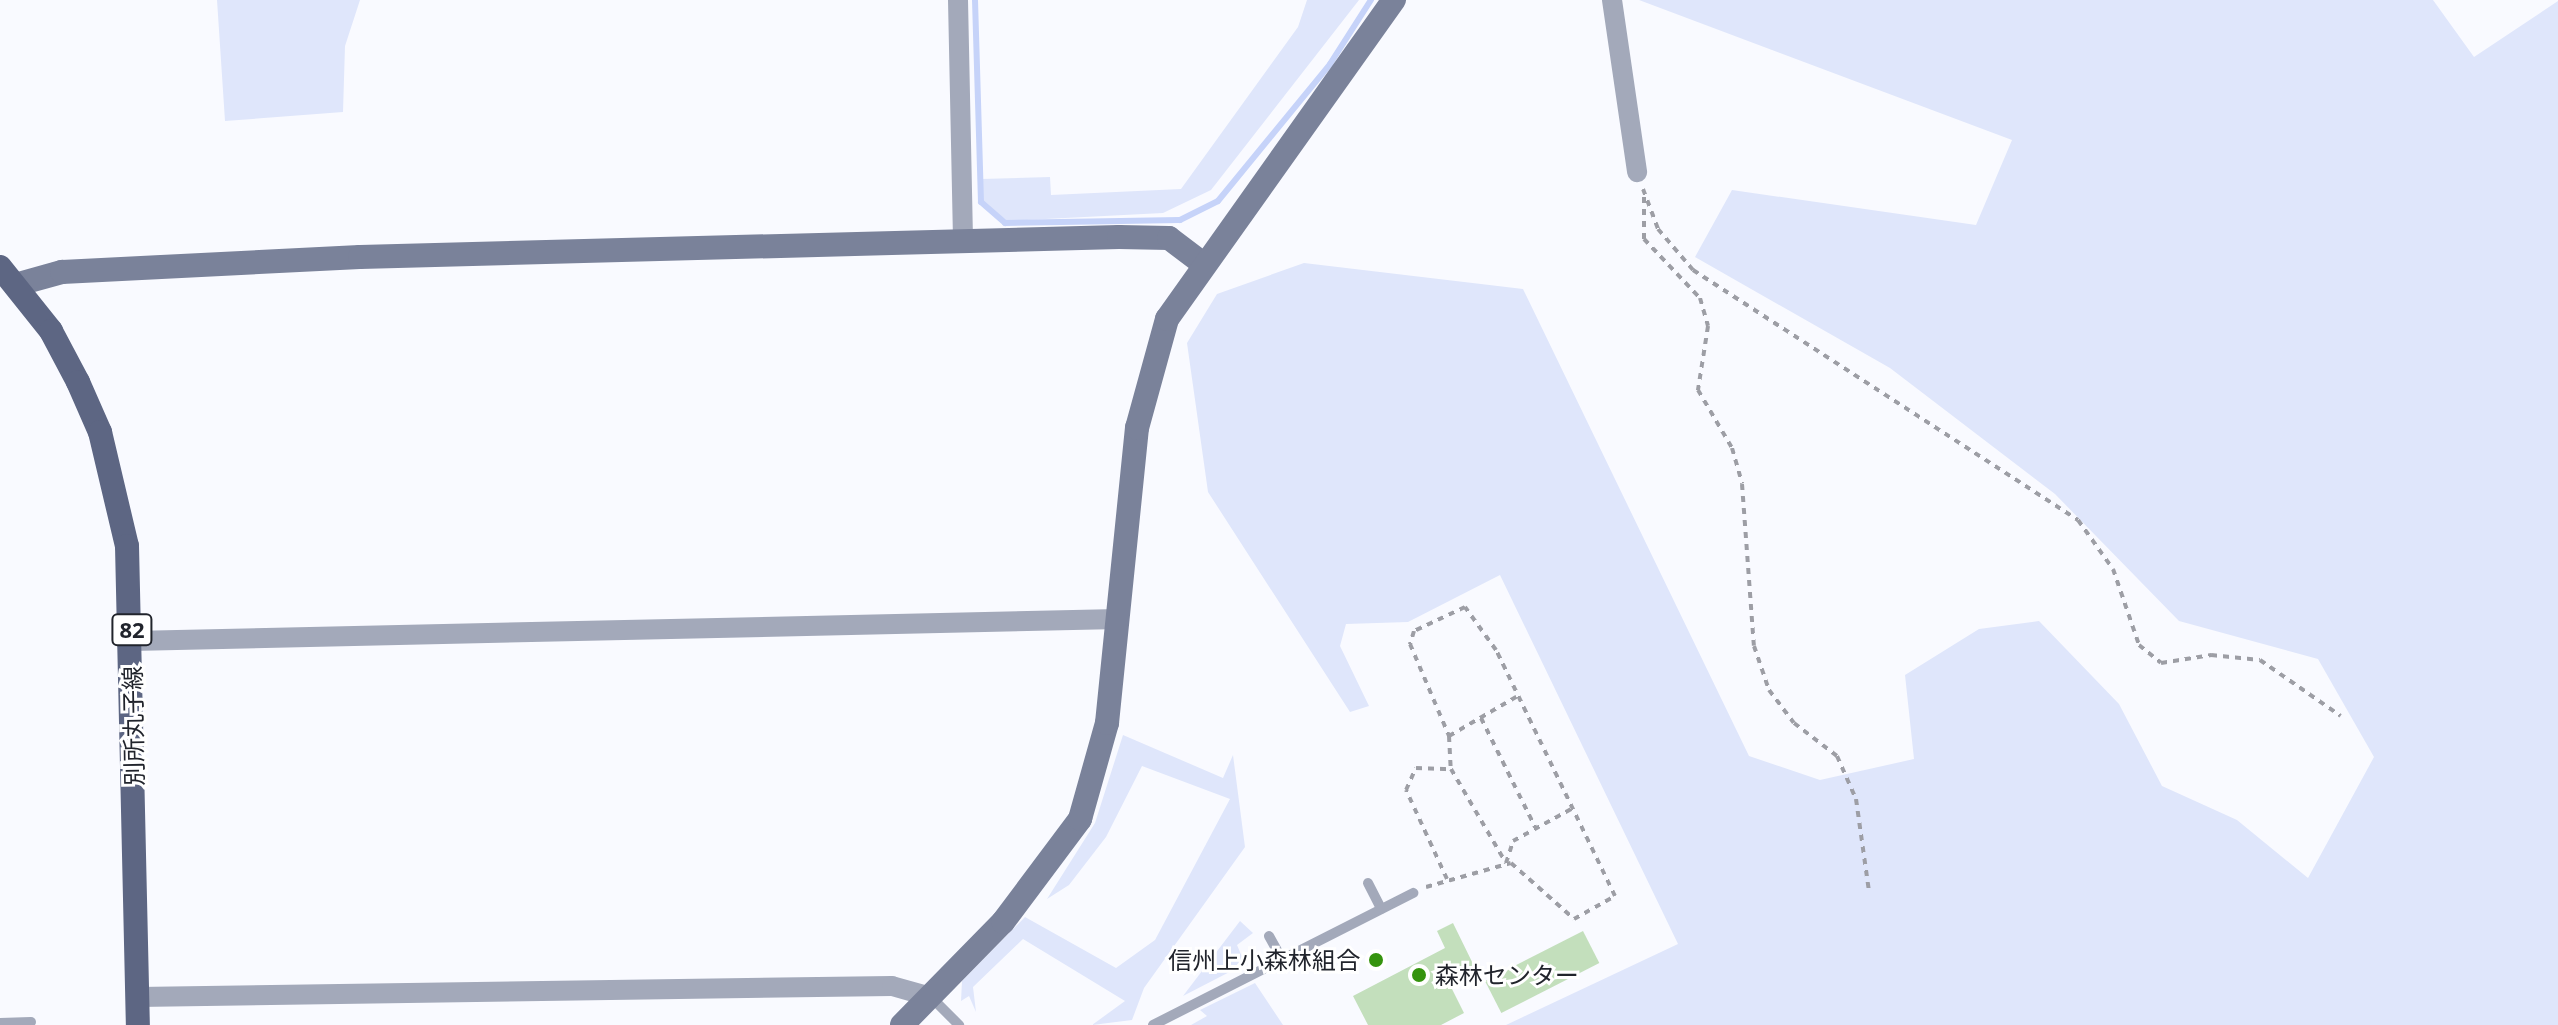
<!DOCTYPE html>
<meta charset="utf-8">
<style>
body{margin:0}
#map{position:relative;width:2558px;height:1025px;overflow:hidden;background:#f9faff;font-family:"Open Sans","Noto Sans JP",sans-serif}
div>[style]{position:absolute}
.green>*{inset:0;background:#dfe6fb}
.stream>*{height:6px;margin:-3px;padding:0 3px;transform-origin:3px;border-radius:3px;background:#c6d3f9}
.building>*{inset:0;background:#c3dfbc;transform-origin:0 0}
.path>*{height:4px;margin-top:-2px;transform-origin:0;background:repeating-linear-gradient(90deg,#9d9ea5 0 6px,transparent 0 12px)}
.lane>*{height:10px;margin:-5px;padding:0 5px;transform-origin:5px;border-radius:5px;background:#a3a9ba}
.street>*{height:20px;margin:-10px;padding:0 10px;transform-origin:10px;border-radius:10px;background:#a3a9ba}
.secondary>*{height:24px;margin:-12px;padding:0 12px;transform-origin:12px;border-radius:12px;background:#7a829a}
.primary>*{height:24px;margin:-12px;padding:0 12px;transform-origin:12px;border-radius:12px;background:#5d6683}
.dots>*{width:22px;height:22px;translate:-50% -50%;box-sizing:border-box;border:4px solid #fff;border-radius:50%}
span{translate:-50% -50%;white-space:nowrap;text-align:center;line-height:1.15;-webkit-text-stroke:6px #fff;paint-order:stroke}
.shield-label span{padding:2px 6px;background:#fff;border:2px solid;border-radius:6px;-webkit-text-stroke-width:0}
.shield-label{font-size:22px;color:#21242c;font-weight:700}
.street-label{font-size:24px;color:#21242c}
.poi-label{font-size:24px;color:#21242c}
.right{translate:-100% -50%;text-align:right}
.left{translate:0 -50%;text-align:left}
</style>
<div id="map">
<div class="green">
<i style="clip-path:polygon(217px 0,360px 0,345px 46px,343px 112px,225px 121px)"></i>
<i style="clip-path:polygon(1307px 0,1359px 0,1211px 190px,1163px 213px,1007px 221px,983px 201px,981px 179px,1050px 177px,1051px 195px,1181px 189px,1298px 27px)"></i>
<i style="clip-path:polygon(1639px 0,2433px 0,2474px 57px,2558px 1px,2558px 1025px,1506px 1025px,1678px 944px,1500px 575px,1408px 622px,1346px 624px,1340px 646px,1369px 706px,1350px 712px,1208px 492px,1187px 343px,1217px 294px,1304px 263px,1523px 289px,1749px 756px,1820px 780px,1914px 759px,1905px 675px,1979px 629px,2039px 621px,2119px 704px,2162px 786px,2237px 820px,2308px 878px,2374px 757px,2318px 659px,2179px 621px,2055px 494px,1890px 368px,1695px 257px,1732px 190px,1976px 225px,2012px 140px)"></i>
<i style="clip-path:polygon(1123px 735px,1223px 778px,1233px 755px,1245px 847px,1144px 988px,1132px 1020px,1092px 1025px,1125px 1001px,1023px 939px,973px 987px,976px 1012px,969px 996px,961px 1001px,962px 981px,1025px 917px,1116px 968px,1155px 940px,1230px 799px,1142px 766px,1106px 837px,1069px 885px,1047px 899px,1095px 823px)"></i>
<i style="clip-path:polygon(1240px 921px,1253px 933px,1237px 945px,1245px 964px,1183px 996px)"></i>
<i style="clip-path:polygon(1255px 983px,1283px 1025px,1191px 1025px,1207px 1016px,1200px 1010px)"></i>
</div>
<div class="stream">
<i style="left:975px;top:0;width:202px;rotate:88.3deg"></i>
<i style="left:981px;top:202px;width:32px;rotate:41deg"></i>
<i style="left:1005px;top:223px;width:175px;rotate:-1deg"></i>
<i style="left:1180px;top:220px;width:42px;rotate:-26.6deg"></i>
<i style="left:1218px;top:201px;width:177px;rotate:-50.7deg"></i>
<i style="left:1330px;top:64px;width:76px;rotate:-57.4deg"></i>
</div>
<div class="building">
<i style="clip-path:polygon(1453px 923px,1476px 970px,1449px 983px,1464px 1013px,1441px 1025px,1368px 1025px,1353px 996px,1445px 948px,1437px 931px)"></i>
<i style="left:1583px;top:931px;width:36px;height:110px;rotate:63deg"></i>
</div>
<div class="path">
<i style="left:1643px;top:189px;width:43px;rotate:69.4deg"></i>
<i style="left:1658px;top:229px;width:54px;rotate:49.5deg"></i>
<i style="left:1693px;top:270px;width:459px;rotate:33deg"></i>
<i style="left:2078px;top:520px;width:60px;rotate:54.5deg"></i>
<i style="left:2113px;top:569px;width:80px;rotate:71.1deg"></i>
<i style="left:2139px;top:645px;width:28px;rotate:39deg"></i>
<i style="left:2161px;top:663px;width:51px;rotate:-9.1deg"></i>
<i style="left:2211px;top:655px;width:49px;rotate:5.8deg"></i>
<i style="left:2260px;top:660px;width:98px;rotate:34.7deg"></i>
<i style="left:1644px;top:197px;width:42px;rotate:90deg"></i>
<i style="left:1644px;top:239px;width:81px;rotate:46.5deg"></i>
<i style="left:1700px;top:298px;width:29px;rotate:74deg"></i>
<i style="left:1708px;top:326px;width:65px;rotate:98.9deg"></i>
<i style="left:1698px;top:390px;width:67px;rotate:59.6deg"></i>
<i style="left:1732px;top:448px;width:37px;rotate:74deg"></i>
<i style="left:1742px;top:484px;width:162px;rotate:85.8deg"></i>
<i style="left:1754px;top:646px;width:46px;rotate:71.2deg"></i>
<i style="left:1769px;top:690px;width:41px;rotate:52.9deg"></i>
<i style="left:1794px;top:723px;width:54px;rotate:37.5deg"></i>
<i style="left:1837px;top:756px;width:47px;rotate:66.2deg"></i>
<i style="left:1856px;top:799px;width:94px;rotate:82deg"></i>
<i style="left:1481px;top:718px;width:122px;rotate:63.6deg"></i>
<i style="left:1449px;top:736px;width:78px;rotate:-30.2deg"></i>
<i style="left:1506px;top:863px;width:23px;rotate:-72deg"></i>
<i style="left:1513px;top:841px;width:68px;rotate:-28.8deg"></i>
<i style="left:1447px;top:879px;width:98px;rotate:-114.7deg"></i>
<i style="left:1406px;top:790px;width:24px;rotate:-66deg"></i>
<i style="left:1416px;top:768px;width:35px;rotate:2deg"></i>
<i style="left:1426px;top:887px;width:88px;rotate:-15.8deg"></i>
<i style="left:1511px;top:863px;width:84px;rotate:41.6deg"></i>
<i style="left:1574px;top:919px;width:47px;rotate:-29.3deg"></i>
<i style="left:1615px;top:896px;width:273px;rotate:-115.8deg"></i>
<i style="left:1496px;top:650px;width:53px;rotate:-125.8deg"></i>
<i style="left:1465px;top:607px;width:56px;rotate:154.8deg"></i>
<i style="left:1414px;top:631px;width:14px;rotate:107deg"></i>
<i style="left:1410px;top:644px;width:100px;rotate:67deg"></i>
<i style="left:1449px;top:736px;width:33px;rotate:87deg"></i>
<i style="left:1451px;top:769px;width:109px;rotate:59.7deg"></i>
</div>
<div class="lane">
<i style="left:1368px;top:883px;width:29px;rotate:63deg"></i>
<i style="left:1269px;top:936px;width:26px;rotate:61deg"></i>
<i style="left:931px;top:997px;width:40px;rotate:45deg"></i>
<i style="left:0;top:1023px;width:31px;rotate:-2deg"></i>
<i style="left:1153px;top:1025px;width:292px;rotate:-26.9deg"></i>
</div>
<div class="street">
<i style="left:958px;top:0;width:242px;rotate:88.8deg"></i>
<i style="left:1612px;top:0;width:174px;rotate:81.7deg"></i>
<i style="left:132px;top:641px;width:987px;rotate:-1.28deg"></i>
<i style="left:138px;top:997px;width:754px;rotate:-0.84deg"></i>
<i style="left:892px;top:986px;width:41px;rotate:15.8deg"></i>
</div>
<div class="secondary">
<i style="left:15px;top:285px;width:49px;rotate:-15.5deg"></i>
<i style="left:62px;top:272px;width:298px;rotate:-2.9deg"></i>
<i style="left:360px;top:257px;width:759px;rotate:-1.51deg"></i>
<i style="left:1119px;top:237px;width:50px;rotate:1.1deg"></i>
<i style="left:1169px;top:238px;width:41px;rotate:37.1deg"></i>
<i style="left:902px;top:1025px;width:144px;rotate:-45.6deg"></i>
<i style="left:1003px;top:922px;width:129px;rotate:-53.2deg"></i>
<i style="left:1080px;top:819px;width:100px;rotate:-74.3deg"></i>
<i style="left:1107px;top:723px;width:297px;rotate:-84.2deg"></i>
<i style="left:1137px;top:428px;width:113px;rotate:-74.6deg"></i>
<i style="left:1167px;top:319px;width:392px;rotate:-54.6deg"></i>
</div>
<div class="primary">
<i style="left:0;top:267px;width:82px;rotate:51.4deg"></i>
<i style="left:51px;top:331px;width:58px;rotate:62.1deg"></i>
<i style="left:78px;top:382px;width:55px;rotate:66.3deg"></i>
<i style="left:100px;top:432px;width:117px;rotate:76.7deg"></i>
<i style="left:127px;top:546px;width:479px;rotate:88.7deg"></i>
</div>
<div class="dots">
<i style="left:1376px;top:960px;background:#35930e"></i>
<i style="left:1419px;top:975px;background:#35930e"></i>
</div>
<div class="shield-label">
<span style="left:132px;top:630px">82</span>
</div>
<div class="street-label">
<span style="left:133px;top:726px;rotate:-91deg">別所丸子線</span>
</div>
<div class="poi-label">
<span class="right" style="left:1360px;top:960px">信州上小森林組合</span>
<span class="left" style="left:1435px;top:975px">森林センター</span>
</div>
</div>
